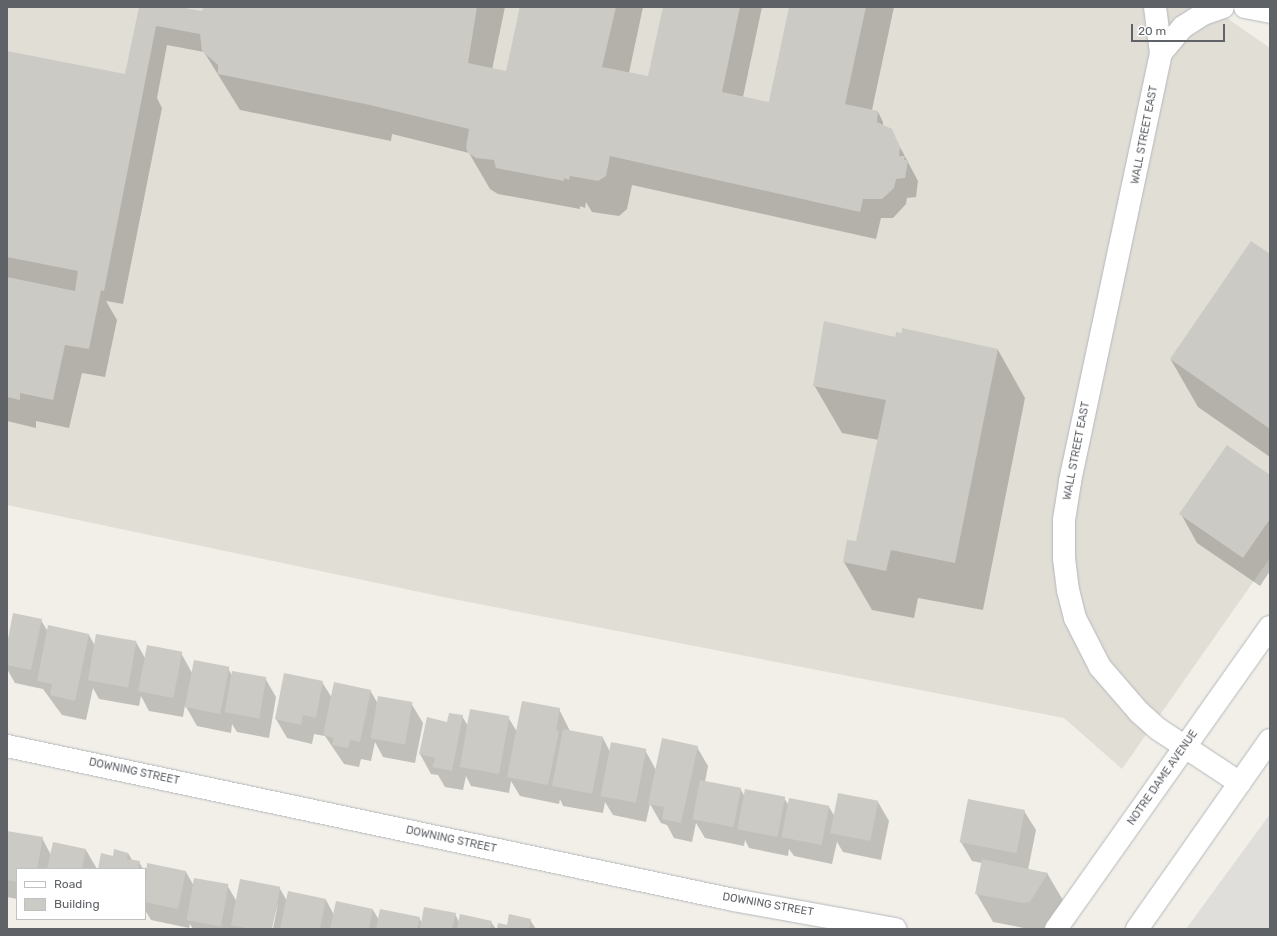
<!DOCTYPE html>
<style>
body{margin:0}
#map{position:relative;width:1277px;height:936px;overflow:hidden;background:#f1efe8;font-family:Rubik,sans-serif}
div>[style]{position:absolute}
.industrial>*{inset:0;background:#e0deda}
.education>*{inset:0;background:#e1ded6}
.shadow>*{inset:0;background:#0003}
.building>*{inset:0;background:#cccac5;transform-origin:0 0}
.roads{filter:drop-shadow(0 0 1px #b5b8bc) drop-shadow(0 0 1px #b5b8bc)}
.minor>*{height:22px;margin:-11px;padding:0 11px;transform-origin:11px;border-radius:11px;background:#fff}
.tertiary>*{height:22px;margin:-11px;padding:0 11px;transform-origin:11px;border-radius:11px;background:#fff}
.secondary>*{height:22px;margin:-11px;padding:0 11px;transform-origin:11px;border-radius:11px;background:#fff}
span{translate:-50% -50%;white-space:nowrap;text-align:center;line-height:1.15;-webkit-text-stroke:4px #fff;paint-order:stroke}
.street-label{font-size:11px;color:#5f6368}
.frame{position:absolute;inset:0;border:8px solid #5f6368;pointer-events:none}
.legend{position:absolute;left:16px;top:868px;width:130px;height:52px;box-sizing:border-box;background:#fff;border:1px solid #bfc1c3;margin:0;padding:5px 7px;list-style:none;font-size:12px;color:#5f6368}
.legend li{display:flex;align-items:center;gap:8px;height:20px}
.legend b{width:20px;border:1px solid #bfc1c3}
.scale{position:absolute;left:1131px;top:24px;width:94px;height:18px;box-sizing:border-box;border:2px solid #5f6368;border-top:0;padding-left:5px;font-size:12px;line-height:14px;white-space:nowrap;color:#5f6368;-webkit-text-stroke:3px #fff;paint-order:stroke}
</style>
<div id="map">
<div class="industrial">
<i style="clip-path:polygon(1270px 814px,1270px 929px,1186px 929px)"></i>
</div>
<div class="education">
<i style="clip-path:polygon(7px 7px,1211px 7px,1270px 48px,1270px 558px,1122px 769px,1064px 718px,448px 598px,7px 505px)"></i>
</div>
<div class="shadow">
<i style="clip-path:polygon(141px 7px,172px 7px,203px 12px,205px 7px,505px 7px,492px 70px,507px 73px,520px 7px,643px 7px,629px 73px,649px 79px,665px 7px,762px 7px,743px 97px,769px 103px,790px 7px,894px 7px,872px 110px,878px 112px,883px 122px,883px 126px,891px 130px,918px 181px,916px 197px,907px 198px,906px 204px,893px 218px,881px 218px,876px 239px,632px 185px,627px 209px,619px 216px,592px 212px,586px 202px,585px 208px,580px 206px,580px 209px,498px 194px,490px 189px,469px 153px,392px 134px,391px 141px,240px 110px,204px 52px,167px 45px,157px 98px,162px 108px,123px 304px,106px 301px,117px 320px,105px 377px,82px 373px,69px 428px,36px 421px,36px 428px,7px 421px,7px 52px,127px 76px)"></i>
<i style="clip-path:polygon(1251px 242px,1270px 255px,1270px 457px,1198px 407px,1171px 360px)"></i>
<i style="clip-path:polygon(895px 338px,998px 350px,1025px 398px,983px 610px,918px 598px,914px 618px,872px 610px,844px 562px,857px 542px,879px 440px,842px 433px,814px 385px)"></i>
<i style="clip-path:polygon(1270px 476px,1270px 571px,1260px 586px,1197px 543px,1181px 514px)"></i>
<i style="clip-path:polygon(41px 620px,48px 632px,89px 635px,95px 646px,136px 642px,145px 658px,181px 653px,192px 673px,228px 668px,232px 676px,265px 678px,276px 697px,269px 738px,237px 732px,232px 724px,231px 733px,197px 726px,185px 705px,183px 717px,149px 711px,141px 696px,139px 706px,99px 699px,93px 688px,86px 720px,62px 715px,43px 689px,15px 683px,7px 669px,7px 649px)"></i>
<i style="clip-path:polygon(322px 682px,332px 698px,370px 690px,378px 704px,411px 703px,423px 723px,415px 763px,383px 757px,375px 742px,371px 761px,361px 759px,359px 767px,344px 764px,325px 736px,314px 734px,312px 744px,287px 738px,276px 719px)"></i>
<i style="clip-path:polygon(559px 709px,570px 731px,603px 738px,610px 752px,645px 750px,656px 770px,697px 747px,708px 766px,705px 782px,740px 788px,745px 797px,784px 798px,789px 806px,829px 807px,835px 817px,878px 802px,889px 821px,881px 860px,843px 852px,837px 842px,832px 864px,794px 856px,789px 849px,788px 856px,749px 848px,745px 840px,744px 846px,705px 838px,696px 823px,692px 842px,674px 838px,667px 825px,661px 823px,650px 804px,646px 822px,613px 815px,605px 802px,603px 813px,563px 806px,560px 799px,559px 804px,520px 796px,511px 781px,509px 793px,471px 786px,466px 776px,463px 790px,445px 787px,438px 775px,431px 774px,420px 754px,448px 723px,462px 716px,468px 726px,508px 717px,517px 732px)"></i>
<i style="clip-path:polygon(1024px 811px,1036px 830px,1028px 870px,1047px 873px,1064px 902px,1046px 929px,1029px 929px,993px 922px,976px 893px,982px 863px,972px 861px,961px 842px)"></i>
<i style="clip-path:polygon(7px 832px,42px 838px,51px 855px,86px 850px,97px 869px,17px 869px,17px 899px,7px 897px)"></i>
<i style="clip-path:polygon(128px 853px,132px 860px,139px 862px,143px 869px,99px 869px,114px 857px)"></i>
<i style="clip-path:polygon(148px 864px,186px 872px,194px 886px,227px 885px,237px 902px,279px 887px,287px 901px,326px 900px,334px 915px,373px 910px,379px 920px,419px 918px,422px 923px,455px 914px,459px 922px,491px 922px,496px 929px,273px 929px,278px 903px,271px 929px,193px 929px,190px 924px,189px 928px,151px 920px,145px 910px,145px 872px)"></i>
<i style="clip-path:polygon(530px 920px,536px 929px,498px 929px,508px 926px)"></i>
</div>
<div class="building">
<i style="clip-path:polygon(139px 7px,178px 7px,202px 11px,204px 7px,477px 7px,468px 63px,506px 71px,520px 7px,616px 7px,602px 67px,648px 76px,663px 7px,740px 7px,722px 92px,769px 102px,789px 7px,866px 7px,845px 104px,878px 111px,877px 122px,892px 129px,900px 147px,899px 156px,905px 156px,904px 160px,908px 160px,905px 178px,896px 179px,894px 188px,882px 199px,863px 199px,860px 212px,610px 156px,606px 176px,598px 181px,570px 176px,569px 180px,564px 178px,564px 181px,496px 168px,494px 160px,476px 158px,468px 153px,466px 147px,469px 129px,370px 105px,218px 74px,218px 65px,202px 51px,200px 34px,156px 26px,104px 291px,101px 290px,89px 349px,65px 345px,53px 400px,20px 393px,20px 400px,7px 397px,7px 277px,75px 291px,78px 271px,7px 257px,7px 51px,125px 74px)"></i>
<i style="clip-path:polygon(1251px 241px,1270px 254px,1270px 429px,1170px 359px)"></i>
<i style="clip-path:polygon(824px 321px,895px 337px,896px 332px,902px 333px,902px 328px,998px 349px,955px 563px,891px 550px,886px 571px,843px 562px,847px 540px,856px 541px,886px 400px,813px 386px)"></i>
<i style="clip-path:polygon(1227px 445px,1270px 475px,1270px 519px,1243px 558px,1179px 514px)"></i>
<i style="clip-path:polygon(13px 613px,42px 619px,31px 670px,7px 665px,7px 644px)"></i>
<i style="clip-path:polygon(48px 625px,89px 634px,75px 701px,50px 695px,52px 684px,37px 681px)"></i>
<i style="left:96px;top:634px;width:41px;height:47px;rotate:10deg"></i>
<i style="left:147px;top:645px;width:36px;height:47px;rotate:11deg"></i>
<i style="left:194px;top:660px;width:36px;height:48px;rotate:11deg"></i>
<i style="left:232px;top:671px;width:35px;height:42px;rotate:10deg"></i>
<i style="clip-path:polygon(284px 673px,323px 681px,316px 718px,303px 715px,301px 725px,275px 719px)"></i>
<i style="clip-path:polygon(334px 682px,371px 690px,360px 742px,350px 740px,348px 748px,332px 745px,334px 738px,323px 735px)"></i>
<i style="left:378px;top:696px;width:35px;height:43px;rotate:10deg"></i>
<i style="clip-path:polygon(522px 701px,560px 708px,556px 730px,559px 731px,548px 785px,507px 777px)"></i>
<i style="left:470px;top:709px;width:40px;height:59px;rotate:10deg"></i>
<i style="clip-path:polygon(449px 713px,463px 715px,452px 771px,432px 767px,435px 758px,419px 754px,427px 717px,447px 722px)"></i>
<i style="left:563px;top:729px;width:41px;height:58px;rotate:11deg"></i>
<i style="clip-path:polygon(662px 738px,698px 746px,681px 823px,662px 819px,664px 807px,648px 804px)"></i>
<i style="left:611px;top:742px;width:36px;height:55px;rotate:11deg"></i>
<i style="left:700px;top:780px;width:42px;height:40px;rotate:11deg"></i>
<i style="left:745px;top:789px;width:41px;height:41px;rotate:11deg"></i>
<i style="left:838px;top:793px;width:41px;height:41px;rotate:11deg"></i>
<i style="left:789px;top:798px;width:41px;height:40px;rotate:11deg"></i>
<i style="left:968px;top:799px;width:58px;height:44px;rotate:11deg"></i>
<i style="clip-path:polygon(7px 831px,43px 837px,37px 869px,17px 869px,17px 882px,7px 880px)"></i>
<i style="clip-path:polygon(53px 842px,86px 849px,82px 869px,47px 869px)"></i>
<i style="clip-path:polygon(114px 849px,128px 853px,127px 859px,140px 861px,138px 869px,98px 869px,101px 853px,113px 856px)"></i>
<i style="clip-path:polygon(982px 859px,1048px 873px,1030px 902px,1023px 903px,975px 894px)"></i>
<i style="clip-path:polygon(147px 863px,186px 871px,178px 909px,145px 902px)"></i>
<i style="left:194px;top:878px;width:35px;height:43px;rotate:10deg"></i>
<i style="left:240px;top:879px;width:41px;height:47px;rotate:11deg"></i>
<i style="clip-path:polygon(288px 891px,326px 899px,320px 929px,280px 929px)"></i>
<i style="clip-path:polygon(336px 901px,373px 909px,369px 929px,330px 929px)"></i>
<i style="clip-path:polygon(424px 907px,456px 913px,452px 929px,420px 929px)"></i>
<i style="clip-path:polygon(380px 909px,420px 917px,417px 929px,376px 929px)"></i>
<i style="clip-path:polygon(460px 914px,492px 921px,490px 929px,457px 929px)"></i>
<i style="clip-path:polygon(509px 914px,531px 919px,529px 929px,497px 929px,498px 923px,507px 925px)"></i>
</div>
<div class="roads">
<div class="minor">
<i style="left:1161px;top:53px;width:439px;rotate:102deg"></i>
<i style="left:1070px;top:482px;width:39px;rotate:99deg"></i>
<i style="left:1064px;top:521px;width:37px;rotate:90deg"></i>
<i style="left:1064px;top:558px;width:32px;rotate:83deg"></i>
<i style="left:1068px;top:590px;width:29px;rotate:76deg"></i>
<i style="left:1075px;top:618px;width:55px;rotate:63deg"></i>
<i style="left:1100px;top:667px;width:60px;rotate:49.1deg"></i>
<i style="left:1139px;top:712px;width:25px;rotate:42deg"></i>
<i style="left:1158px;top:729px;width:98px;rotate:33.4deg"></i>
<i style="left:7px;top:746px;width:743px;rotate:11.96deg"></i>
<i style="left:734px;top:900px;width:164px;rotate:10.2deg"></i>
</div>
<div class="tertiary">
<i style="left:1155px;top:7px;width:46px;rotate:82.6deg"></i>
<i style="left:1245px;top:7px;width:25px;rotate:11deg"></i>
<i style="left:1161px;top:53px;width:34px;rotate:-50deg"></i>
<i style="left:1183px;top:27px;width:24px;rotate:-33deg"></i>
<i style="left:1203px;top:14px;width:21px;rotate:-19deg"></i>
</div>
<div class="secondary">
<i style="left:1056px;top:929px;width:370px;rotate:-54.7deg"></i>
<i style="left:1137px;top:929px;width:231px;rotate:-54.9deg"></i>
</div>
</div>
<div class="street-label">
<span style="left:1145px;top:135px;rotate:-79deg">WALL STREET EAST</span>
<span style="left:1077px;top:451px;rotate:-79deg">WALL STREET EAST</span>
<span style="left:134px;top:772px;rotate:12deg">DOWNING STREET</span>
<span style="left:1163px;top:778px;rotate:-55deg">NOTRE DAME AVENUE</span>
<span style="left:451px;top:840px;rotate:12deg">DOWNING STREET</span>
<span style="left:768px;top:905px;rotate:10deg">DOWNING STREET</span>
</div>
<div class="frame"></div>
<ul class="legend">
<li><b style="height:5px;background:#fff"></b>Road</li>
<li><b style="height:11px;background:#cccac5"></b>Building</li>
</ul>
<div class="scale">20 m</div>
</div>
